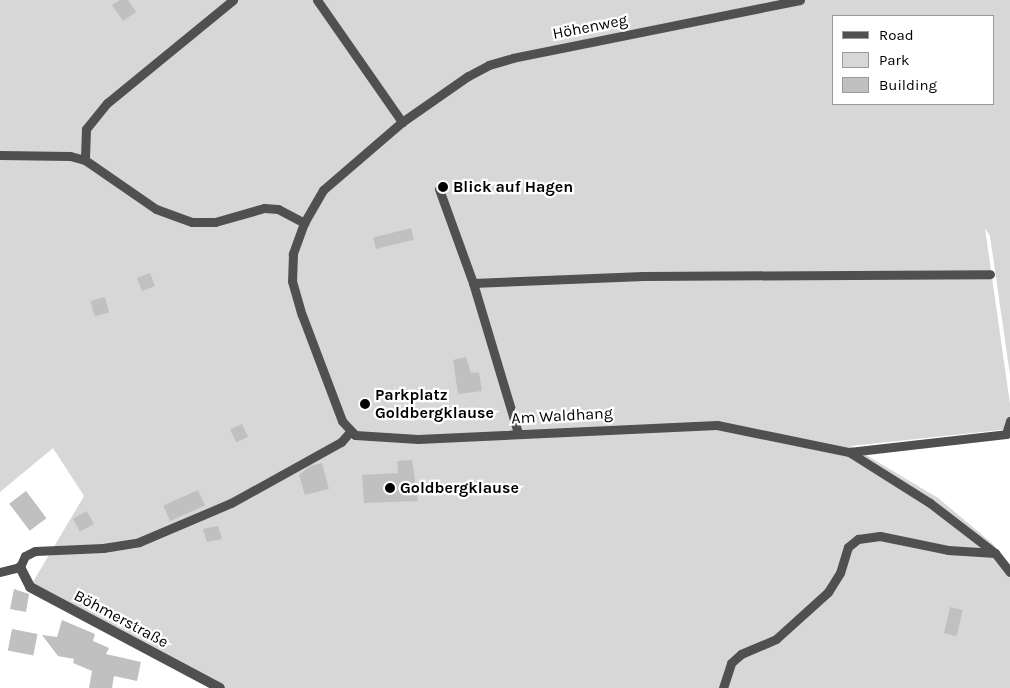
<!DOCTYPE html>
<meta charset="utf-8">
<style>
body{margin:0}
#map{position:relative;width:1010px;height:688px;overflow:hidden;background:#fff;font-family:Karla,sans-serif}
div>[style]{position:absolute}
.green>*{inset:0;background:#d7d7d7}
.building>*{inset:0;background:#c0c0c0;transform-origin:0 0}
.lane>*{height:9px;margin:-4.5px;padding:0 4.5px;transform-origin:4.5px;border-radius:4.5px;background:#505050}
.street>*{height:10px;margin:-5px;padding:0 5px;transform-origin:5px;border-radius:5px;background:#505050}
.dots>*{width:14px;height:14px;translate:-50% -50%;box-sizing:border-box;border:2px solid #fff;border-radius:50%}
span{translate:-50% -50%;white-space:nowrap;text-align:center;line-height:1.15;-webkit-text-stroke:4.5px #fff;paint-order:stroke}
.street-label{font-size:16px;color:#000}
.poi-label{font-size:16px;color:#000;font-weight:700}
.left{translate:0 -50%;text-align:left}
.legend{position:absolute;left:832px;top:15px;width:162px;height:90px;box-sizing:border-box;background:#fff;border:1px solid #999;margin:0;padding:6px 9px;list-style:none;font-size:15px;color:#000}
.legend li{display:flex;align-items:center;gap:10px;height:25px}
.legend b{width:25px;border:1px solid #999}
</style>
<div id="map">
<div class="green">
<i style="clip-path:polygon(evenodd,0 0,1010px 0,1010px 375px,990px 236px,985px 228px,1010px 404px,1010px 429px,851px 446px,938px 498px,993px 544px,1010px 568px,1010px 688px,220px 688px,30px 587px,84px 496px,53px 448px,0 492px,0 0,834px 16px,994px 16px,994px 104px,834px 104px,834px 16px)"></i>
</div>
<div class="building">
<i style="clip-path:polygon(120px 0,128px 0,136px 12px,123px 21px,112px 5px)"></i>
<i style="left:411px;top:228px;width:12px;height:39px;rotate:76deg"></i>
<i style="left:150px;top:273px;width:14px;height:14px;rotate:69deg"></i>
<i style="left:105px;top:297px;width:16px;height:15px;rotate:75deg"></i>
<i style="clip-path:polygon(466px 357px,471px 373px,479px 372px,482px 391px,458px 394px,453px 360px)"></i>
<i style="left:242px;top:424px;width:14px;height:13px;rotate:65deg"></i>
<i style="clip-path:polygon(412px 460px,418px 501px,364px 503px,362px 475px,398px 473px,397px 461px)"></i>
<i style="clip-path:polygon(322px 463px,329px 489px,305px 495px,299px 475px,310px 466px)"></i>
<i style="left:198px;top:490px;width:17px;height:38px;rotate:66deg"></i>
<i style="left:26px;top:491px;width:34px;height:21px;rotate:53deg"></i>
<i style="left:87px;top:511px;width:15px;height:16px;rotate:62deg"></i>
<i style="clip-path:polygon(218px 526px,222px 539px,207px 542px,203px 529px)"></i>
<i style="clip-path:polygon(14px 589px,29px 594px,26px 612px,10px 609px)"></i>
<i style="left:950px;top:607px;width:13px;height:27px;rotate:13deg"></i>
<i style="clip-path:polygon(62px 620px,95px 634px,93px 641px,109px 648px,106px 654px,141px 662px,137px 681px,114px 676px,112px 688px,89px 688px,92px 671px,73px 663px,74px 659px,58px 656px,42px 635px,57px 637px)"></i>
<i style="left:12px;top:629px;width:26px;height:22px;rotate:11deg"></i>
</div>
<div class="lane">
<i style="left:233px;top:0;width:163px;rotate:140.7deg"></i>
<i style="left:107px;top:103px;width:33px;rotate:129deg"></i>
<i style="left:86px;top:129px;width:31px;rotate:92deg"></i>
<i style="left:85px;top:160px;width:86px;rotate:34.6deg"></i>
<i style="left:156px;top:209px;width:38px;rotate:20deg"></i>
<i style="left:192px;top:222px;width:23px"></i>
<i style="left:215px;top:222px;width:51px;rotate:-15.9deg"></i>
<i style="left:264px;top:208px;width:14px;rotate:4deg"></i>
<i style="left:278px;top:209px;width:30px;rotate:28deg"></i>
<i style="left:317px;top:0;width:149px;rotate:55.1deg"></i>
<i style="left:800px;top:0;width:293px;rotate:168.6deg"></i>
<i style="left:513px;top:58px;width:25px;rotate:164deg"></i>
<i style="left:489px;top:65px;width:24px;rotate:152deg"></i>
<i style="left:468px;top:76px;width:80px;rotate:145.1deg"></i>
<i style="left:402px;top:122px;width:104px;rotate:139.3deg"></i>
<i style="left:323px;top:190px;width:38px;rotate:120deg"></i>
<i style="left:304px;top:223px;width:33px;rotate:110deg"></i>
<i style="left:293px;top:254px;width:27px;rotate:92deg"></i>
<i style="left:292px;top:281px;width:35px;rotate:74deg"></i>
<i style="left:302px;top:315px;width:113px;rotate:69.3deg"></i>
<i style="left:342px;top:421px;width:19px;rotate:47deg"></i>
<i style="left:355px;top:435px;width:63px;rotate:3.6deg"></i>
<i style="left:418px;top:439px;width:299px;rotate:-2.7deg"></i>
<i style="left:717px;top:425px;width:135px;rotate:11.6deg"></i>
<i style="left:849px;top:452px;width:96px;rotate:32.2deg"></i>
<i style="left:930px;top:503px;width:82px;rotate:37.6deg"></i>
<i style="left:995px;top:553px;width:24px;rotate:52deg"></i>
<i style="left:0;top:155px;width:70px;rotate:0.8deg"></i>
<i style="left:70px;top:156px;width:16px;rotate:15deg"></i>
<i style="left:439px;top:189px;width:100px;rotate:70.1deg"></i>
<i style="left:473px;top:283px;width:157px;rotate:73.3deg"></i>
<i style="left:473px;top:283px;width:170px;rotate:-2.4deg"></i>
<i style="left:643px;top:276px;width:347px;rotate:-0.3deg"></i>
<i style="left:849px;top:452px;width:158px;rotate:-6.5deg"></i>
<i style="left:1006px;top:434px;width:14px;rotate:-73deg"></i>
<i style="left:0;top:572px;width:21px;rotate:-14deg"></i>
<i style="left:20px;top:567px;width:12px;rotate:-66deg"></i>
<i style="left:25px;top:556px;width:11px;rotate:-27deg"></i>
<i style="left:35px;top:551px;width:68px;rotate:-2.5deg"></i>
<i style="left:103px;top:548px;width:36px;rotate:-9deg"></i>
<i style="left:139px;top:542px;width:100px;rotate:-23deg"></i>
<i style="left:231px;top:503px;width:126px;rotate:-29deg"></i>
<i style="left:341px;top:442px;width:13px;rotate:-48deg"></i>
<i style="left:723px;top:688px;width:26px;rotate:-72deg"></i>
<i style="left:731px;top:663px;width:13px;rotate:-42deg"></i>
<i style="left:741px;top:654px;width:38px;rotate:-23deg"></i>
<i style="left:776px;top:639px;width:70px;rotate:-42.1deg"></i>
<i style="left:828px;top:592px;width:22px;rotate:-58deg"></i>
<i style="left:840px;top:573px;width:27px;rotate:-73deg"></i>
<i style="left:848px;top:547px;width:13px;rotate:-39deg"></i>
<i style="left:858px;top:539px;width:22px;rotate:-8deg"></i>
<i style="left:880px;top:536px;width:69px;rotate:11.6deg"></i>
<i style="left:948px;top:550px;width:47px;rotate:3.7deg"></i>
</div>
<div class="street">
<i style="left:20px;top:567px;width:22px;rotate:63deg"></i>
<i style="left:30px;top:587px;width:215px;rotate:28deg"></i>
</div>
<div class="dots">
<i style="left:443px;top:187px;background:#000"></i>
<i style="left:365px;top:404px;background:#000"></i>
<i style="left:390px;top:488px;background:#000"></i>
</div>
<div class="street-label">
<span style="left:590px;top:27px;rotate:-11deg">Höhenweg</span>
<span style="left:562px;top:416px;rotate:-3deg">Am Waldhang</span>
<span style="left:121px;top:619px;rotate:28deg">Böhmerstraße</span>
</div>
<div class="poi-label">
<span class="left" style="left:453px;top:187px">Blick auf Hagen</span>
<span class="left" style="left:375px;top:404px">Parkplatz<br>Goldbergklause</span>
<span class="left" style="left:400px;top:488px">Goldbergklause</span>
</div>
<ul class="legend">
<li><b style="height:6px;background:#505050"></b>Road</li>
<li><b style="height:14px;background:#d7d7d7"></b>Park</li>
<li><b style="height:14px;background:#c0c0c0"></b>Building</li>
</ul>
</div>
